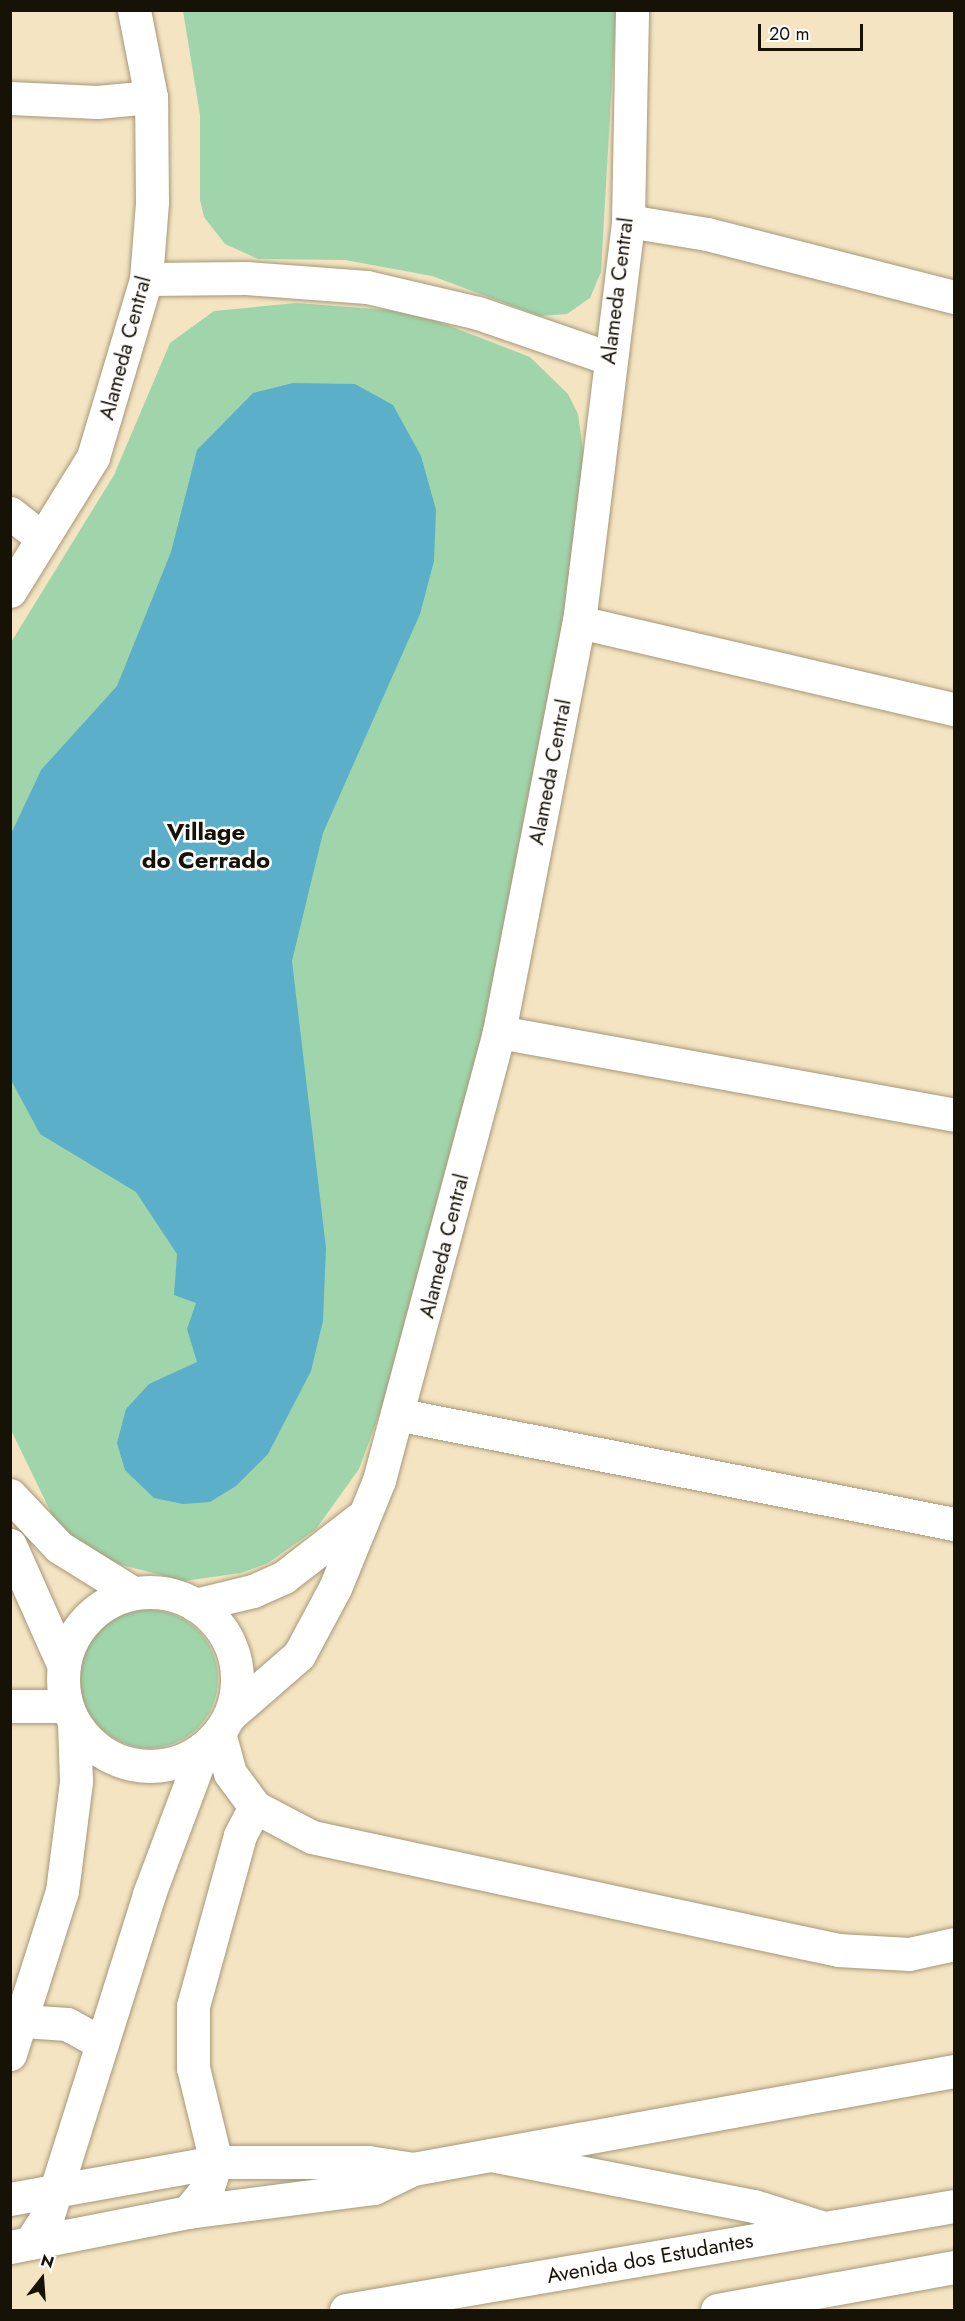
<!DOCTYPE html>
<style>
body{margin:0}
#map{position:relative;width:965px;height:2321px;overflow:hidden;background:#f4e4c2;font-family:Jost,sans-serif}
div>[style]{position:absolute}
.green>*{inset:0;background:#a0d5ab}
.round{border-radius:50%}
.water>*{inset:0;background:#5bafc8}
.roads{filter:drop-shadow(0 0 2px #a69777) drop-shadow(0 0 2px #a69777)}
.minor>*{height:33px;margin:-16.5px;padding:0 16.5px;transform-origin:16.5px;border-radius:16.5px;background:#fff}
.minor>.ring{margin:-16.5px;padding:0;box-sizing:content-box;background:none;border:33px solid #fff;border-radius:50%}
.major>*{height:33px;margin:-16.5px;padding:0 16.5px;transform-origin:16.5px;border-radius:16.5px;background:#fff}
span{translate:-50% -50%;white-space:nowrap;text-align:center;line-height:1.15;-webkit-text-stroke:5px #fff;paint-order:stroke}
.street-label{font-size:21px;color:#171206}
.quarter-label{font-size:24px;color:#171206;font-weight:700}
.frame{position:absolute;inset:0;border:12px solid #171206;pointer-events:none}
.north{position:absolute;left:12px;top:2249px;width:60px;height:60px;-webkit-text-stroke:4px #fff;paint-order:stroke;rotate:17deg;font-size:16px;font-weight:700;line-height:24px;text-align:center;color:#171206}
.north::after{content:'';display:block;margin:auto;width:21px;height:27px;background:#171206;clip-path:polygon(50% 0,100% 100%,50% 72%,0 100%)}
.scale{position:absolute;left:758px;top:24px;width:105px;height:27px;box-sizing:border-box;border:3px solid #171206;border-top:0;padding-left:8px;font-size:18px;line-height:21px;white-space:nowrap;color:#171206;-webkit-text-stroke:4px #fff;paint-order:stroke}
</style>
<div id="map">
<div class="green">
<i style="clip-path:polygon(183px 11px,616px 11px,601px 272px,590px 298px,567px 314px,540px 316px,432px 276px,345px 260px,258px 259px,225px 244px,204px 217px,200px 200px,200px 115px)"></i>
<i style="clip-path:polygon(296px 303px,388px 310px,437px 321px,530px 357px,568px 394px,578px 414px,584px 457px,567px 623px,485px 1033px,387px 1393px,359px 1469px,316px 1529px,268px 1563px,241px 1573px,184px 1581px,103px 1560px,58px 1527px,11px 1430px,10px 644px,114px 475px,170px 343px,214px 311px)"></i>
<i class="round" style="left:80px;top:1610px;width:138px;height:138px"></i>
</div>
<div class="water">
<i style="clip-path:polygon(293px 383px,355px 384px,393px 405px,421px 456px,436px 510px,434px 561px,420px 614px,323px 833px,292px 961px,326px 1248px,323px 1321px,311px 1371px,268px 1454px,236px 1486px,210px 1502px,183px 1504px,154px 1498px,125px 1470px,117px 1443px,126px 1409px,149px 1384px,197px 1362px,187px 1329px,196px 1303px,174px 1295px,177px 1254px,136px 1192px,40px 1134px,11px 1080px,11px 834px,41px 770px,117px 686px,171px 552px,197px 450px,253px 393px)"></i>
</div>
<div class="roads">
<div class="minor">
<i style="left:10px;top:98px;width:87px;rotate:2.6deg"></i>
<i style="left:97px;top:102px;width:54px;rotate:-5.3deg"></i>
<i style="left:628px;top:221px;width:80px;rotate:9.3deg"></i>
<i style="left:707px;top:234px;width:255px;rotate:14.3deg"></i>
<i style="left:146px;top:279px;width:100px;rotate:-0.6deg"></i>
<i style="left:246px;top:278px;width:121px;rotate:4.3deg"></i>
<i style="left:367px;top:287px;width:114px;rotate:13.2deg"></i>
<i style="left:478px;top:313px;width:139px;rotate:19deg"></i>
<i style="left:10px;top:513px;width:39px;rotate:38deg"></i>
<i style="left:10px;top:591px;width:158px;rotate:-58.2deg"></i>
<i style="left:93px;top:457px;width:186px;rotate:-73.4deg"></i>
<i style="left:146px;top:279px;width:77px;rotate:-85.5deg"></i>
<i style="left:152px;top:202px;width:105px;rotate:-90.5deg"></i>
<i style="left:151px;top:97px;width:89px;rotate:-101.1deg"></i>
<i style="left:579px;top:622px;width:385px;rotate:13.1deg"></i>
<i style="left:499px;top:1032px;width:463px;rotate:10.3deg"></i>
<i style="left:401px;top:1415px;width:564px;rotate:11.15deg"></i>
<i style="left:10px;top:1495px;width:71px;rotate:46.7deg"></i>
<i style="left:59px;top:1547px;width:87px;rotate:31.9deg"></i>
<i style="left:10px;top:1545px;width:130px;rotate:66deg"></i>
<i class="ring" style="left:63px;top:1592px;width:141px;height:141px"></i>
<i style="left:195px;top:1605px;width:60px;rotate:-13.6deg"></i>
<i style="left:253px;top:1591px;width:34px;rotate:-24deg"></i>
<i style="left:284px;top:1577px;width:95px;rotate:-37.7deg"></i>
<i style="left:10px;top:1706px;width:56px"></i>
<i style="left:230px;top:1715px;width:91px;rotate:-41deg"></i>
<i style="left:299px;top:1655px;width:76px;rotate:-61.8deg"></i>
<i style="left:335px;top:1588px;width:117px;rotate:-67.8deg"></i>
<i style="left:379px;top:1480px;width:464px;rotate:-75deg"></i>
<i style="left:499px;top:1032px;width:418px;rotate:-79deg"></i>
<i style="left:579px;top:622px;width:404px;rotate:-83deg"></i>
<i style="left:628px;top:221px;width:211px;rotate:-88.9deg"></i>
<i style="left:219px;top:1733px;width:41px;rotate:74.6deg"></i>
<i style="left:230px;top:1773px;width:42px;rotate:53.7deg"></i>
<i style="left:255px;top:1807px;width:64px;rotate:27.8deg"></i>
<i style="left:312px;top:1837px;width:538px;rotate:12.12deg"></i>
<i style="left:838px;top:1950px;width:71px;rotate:3.2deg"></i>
<i style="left:909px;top:1954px;width:46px;rotate:-12.5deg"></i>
<i style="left:23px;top:2021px;width:44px;rotate:3.9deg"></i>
<i style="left:67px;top:2024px;width:39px;rotate:29deg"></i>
<i style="left:10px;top:2054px;width:171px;rotate:-72.3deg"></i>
<i style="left:62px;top:1891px;width:111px;rotate:-82.7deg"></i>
<i style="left:76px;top:1781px;width:56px;rotate:-92deg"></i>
<i style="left:10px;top:2199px;width:209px;rotate:-10.2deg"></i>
<i style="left:216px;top:2162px;width:152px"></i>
<i style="left:368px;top:2162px;width:46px;rotate:8.8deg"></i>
<i style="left:188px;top:2212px;width:32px;rotate:-51deg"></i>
<i style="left:208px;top:2187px;width:26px;rotate:-72deg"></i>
<i style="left:216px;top:2162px;width:97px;rotate:-103.7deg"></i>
<i style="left:193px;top:2068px;width:62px;rotate:-90deg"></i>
<i style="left:193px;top:2006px;width:177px;rotate:-74.6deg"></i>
<i style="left:240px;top:1835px;width:32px;rotate:-62deg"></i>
<i style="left:30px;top:2243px;width:33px;rotate:-57deg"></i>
<i style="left:48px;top:2215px;width:337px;rotate:-72.5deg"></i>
<i style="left:149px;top:1894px;width:156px;rotate:-69.4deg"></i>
<i style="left:10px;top:2247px;width:181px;rotate:-11.1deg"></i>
<i style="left:188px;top:2212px;width:188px;rotate:-7.4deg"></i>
<i style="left:374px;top:2188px;width:43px;rotate:-26deg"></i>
<i style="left:413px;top:2169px;width:550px;rotate:-10.27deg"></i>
</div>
<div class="major">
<i style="left:491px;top:2155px;width:268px;rotate:11deg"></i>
<i style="left:754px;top:2206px;width:70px;rotate:17.4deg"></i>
<i style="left:346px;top:2310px;width:617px;rotate:-9.71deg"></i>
<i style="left:717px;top:2310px;width:241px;rotate:-10.3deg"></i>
</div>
</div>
<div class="street-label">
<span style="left:617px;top:291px;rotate:-83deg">Alameda Central</span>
<span style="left:125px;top:348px;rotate:-75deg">Alameda Central</span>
<span style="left:550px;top:772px;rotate:-79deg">Alameda Central</span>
<span style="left:444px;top:1246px;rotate:-76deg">Alameda Central</span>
<span style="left:650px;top:2258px;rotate:-10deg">Avenida dos Estudantes</span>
</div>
<div class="quarter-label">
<span style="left:206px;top:846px">Village<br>do Cerrado</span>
</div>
<div class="frame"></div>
<div class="north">N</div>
<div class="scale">20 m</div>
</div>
